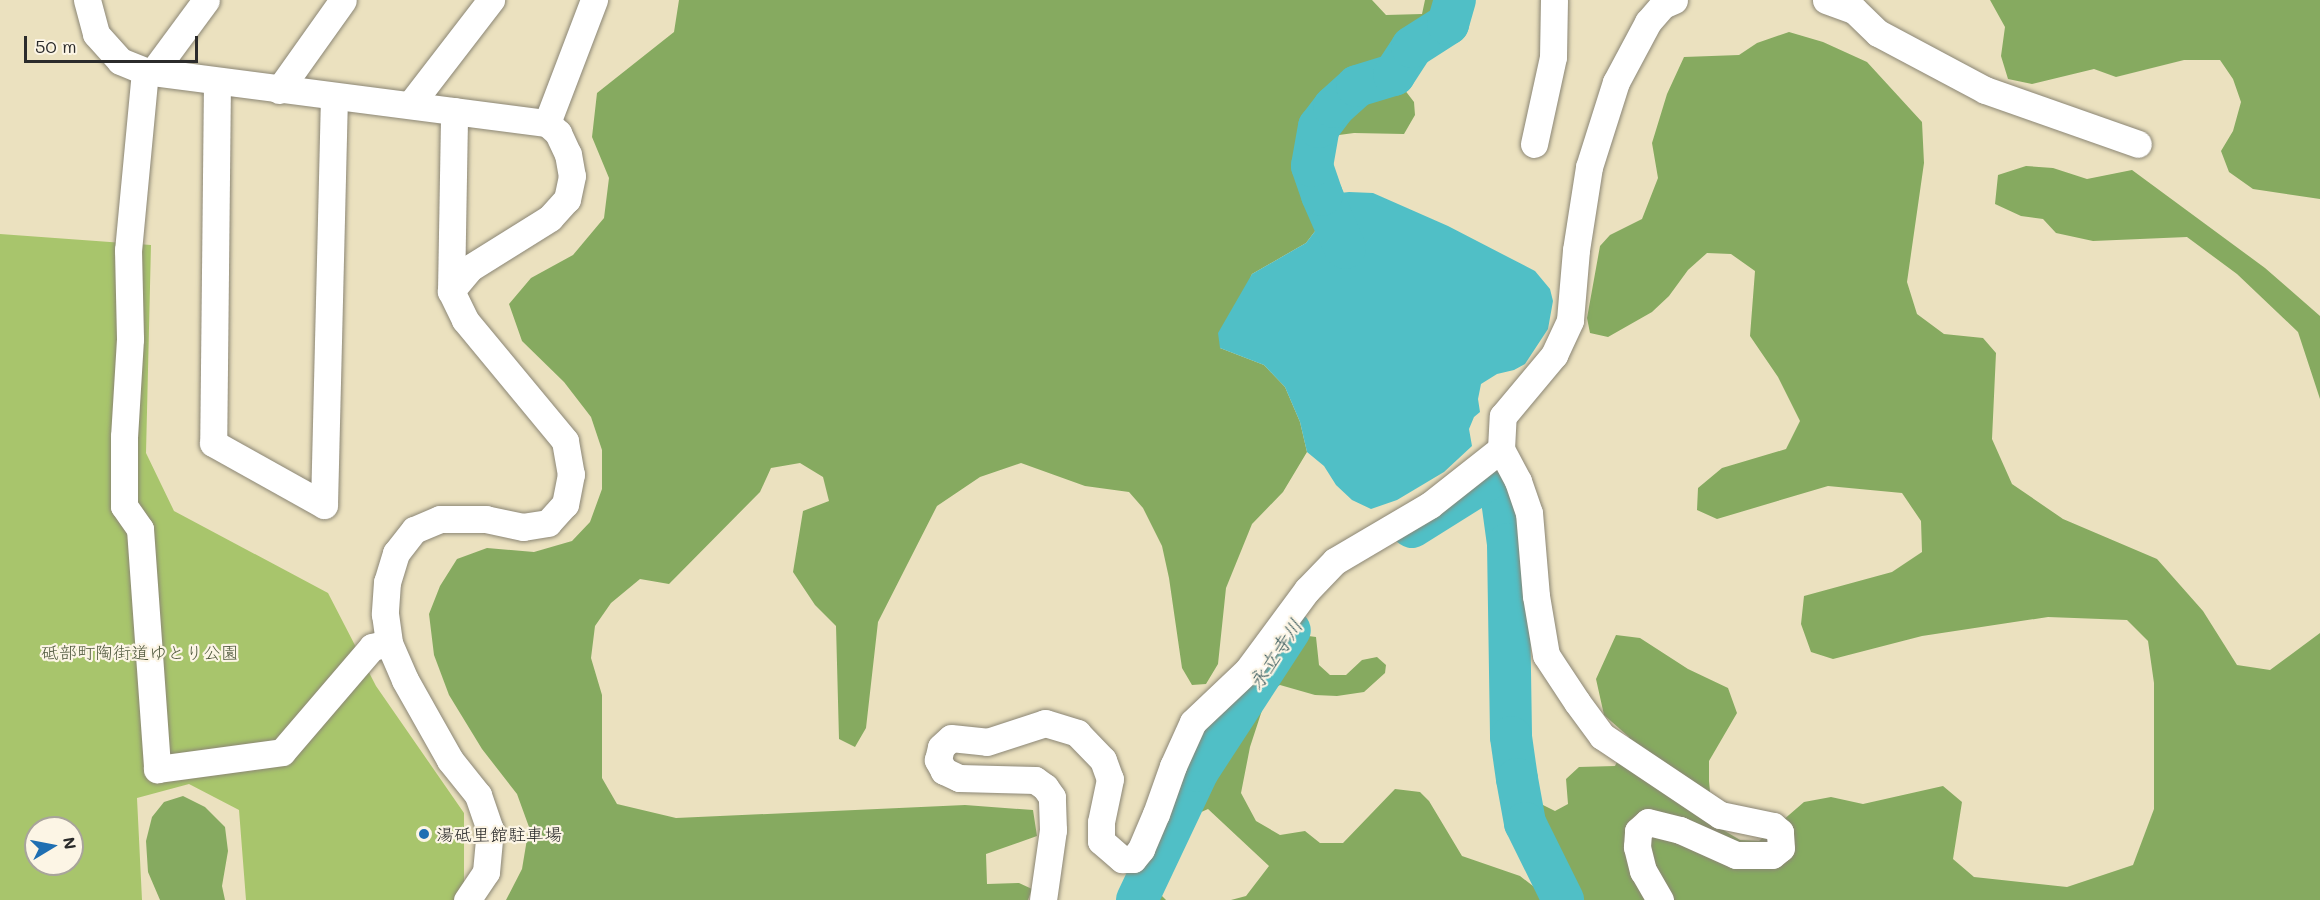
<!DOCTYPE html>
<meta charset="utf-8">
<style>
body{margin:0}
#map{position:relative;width:2320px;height:900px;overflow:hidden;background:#ebe1bf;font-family:Mali,"Klee One",sans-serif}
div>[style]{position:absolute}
.green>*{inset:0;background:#a8c56c}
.forest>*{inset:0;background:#86aa60}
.water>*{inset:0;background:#50bfc6}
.river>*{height:42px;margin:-21px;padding:0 21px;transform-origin:21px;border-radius:21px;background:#50bfc6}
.roads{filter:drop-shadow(0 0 2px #8b8675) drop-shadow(0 0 2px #8b8675)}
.minor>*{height:27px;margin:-13.5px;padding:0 13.5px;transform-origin:13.5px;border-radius:13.5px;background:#fff}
.dots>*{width:16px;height:16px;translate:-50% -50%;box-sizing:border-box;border:3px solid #fcf5e5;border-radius:50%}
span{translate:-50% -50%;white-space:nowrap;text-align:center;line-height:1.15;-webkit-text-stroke:4.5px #fcf5e5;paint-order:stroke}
.park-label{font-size:18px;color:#50593e}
.poi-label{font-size:18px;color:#2b2b2b}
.left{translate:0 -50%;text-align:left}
.water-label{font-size:20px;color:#36575a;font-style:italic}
.north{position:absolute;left:24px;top:816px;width:60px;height:60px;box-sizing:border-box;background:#fcf5e5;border:2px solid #a8a49b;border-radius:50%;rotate:80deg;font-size:16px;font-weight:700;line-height:24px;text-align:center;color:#2b2b2b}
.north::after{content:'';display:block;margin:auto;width:21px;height:27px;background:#1f6fb2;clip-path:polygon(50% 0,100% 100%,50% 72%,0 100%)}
.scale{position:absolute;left:24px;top:36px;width:174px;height:27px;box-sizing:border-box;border:3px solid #2b2b2b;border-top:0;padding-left:8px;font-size:18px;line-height:21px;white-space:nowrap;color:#2b2b2b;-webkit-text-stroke:4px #fcf5e5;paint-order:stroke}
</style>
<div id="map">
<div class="green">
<i style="clip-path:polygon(evenodd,0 234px,151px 245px,146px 453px,174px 511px,328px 593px,376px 686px,464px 813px,464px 900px,246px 900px,239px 810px,189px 784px,137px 798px,142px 900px,0 900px,0 234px,36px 828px,72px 828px,72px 864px,36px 864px,36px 828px)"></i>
</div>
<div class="forest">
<i style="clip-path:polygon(679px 0,1372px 0,1386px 15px,1422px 14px,1425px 0,1448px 0,1443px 22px,1391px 59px,1391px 72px,1414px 102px,1415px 115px,1404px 134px,1354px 133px,1324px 137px,1303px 164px,1318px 199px,1322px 222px,1306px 243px,1252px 274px,1220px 348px,1264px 365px,1285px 387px,1300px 422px,1307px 452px,1283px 492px,1252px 524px,1226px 588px,1218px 664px,1206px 684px,1192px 685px,1182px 668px,1169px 578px,1162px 546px,1143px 508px,1129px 492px,1085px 486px,1021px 463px,980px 477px,937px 506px,878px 622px,866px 728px,855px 747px,839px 739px,836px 626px,815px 605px,793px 572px,803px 511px,829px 501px,823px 477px,800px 463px,771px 468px,760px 492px,669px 584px,640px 579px,611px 603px,595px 626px,591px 658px,602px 695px,602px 778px,617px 804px,676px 818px,965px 805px,1033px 810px,1037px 836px,986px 854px,987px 884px,1019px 883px,1032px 889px,1028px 900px,506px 900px,522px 869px,529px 827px,517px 794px,482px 749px,449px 695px,434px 655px,429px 614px,440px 586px,457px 559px,487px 548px,534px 552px,572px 541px,590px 522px,602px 489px,602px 450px,591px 417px,564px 382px,522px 341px,509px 304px,531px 278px,573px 255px,604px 218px,609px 178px,592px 137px,597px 93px,674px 32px)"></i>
<i style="clip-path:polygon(1990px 0,2320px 0,2320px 199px,2253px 189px,2229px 172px,2221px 151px,2233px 131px,2241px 102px,2233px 79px,2220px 60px,2184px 60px,2116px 77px,2094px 69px,2032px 84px,2008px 79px,2001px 56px,2005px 27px)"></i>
<i style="clip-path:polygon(1789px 32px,1823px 42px,1867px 62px,1922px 122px,1924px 163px,1907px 282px,1917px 314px,1944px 334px,1983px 338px,1996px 353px,1992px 439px,2012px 484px,2063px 519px,2157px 559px,2203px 611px,2237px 665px,2270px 670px,2320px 633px,2320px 900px,1582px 900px,1537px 835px,1534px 808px,1543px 805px,1555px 811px,1568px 804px,1566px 779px,1579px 767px,1615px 766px,1629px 737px,1604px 715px,1596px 679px,1616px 635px,1640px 638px,1688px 669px,1728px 688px,1737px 713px,1709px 761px,1709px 781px,1713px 824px,1740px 840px,1759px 841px,1804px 802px,1831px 797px,1863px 804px,1943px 786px,1962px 802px,1953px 859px,1974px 877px,2067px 887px,2133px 865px,2154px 809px,2154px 683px,2148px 641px,2127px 620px,2048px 617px,1922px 636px,1833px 659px,1811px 652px,1801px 624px,1804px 596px,1892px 572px,1922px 552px,1921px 521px,1902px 493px,1828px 486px,1717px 519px,1697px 510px,1698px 488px,1722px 468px,1786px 449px,1800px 421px,1778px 377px,1750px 336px,1755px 271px,1731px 254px,1707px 253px,1688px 270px,1669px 296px,1652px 312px,1608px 337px,1590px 333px,1587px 318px,1600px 246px,1610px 235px,1642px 219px,1658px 178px,1652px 143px,1667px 94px,1684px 57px,1739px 55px,1757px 43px)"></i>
<i style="clip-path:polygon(2026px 166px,2053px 168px,2087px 179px,2132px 170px,2265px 268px,2320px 316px,2320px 399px,2298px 332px,2237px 274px,2187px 237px,2093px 241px,2056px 233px,2043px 219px,2021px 216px,1995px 204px,1998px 175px)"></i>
<i style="clip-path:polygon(1301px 635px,1316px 637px,1319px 665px,1330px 675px,1346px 675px,1362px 660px,1377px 657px,1386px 665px,1385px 673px,1364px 692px,1337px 696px,1315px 695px,1280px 685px,1268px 692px,1250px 747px,1241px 793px,1256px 821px,1280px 835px,1305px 831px,1320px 843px,1343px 843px,1395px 789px,1420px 792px,1429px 801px,1462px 856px,1520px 876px,1551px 900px,1231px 900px,1246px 896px,1269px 866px,1208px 809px,1188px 818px,1184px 837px,1172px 851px,1160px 852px,1156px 840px,1171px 799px,1287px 640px)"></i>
<i style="clip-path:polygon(183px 796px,205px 807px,225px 827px,228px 851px,222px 886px,225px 900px,160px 900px,148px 872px,146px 841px,152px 817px,164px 802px)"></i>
<i style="clip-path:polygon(1142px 892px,1160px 894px,1166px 900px,1134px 900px)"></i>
</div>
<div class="water">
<i style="clip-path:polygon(1349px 192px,1373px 193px,1448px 226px,1535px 271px,1550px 289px,1553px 301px,1548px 329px,1525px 364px,1514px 370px,1497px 374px,1481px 384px,1478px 399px,1480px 412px,1474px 417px,1469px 429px,1472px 446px,1444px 472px,1397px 500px,1371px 509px,1352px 500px,1336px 485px,1324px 466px,1307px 452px,1300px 422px,1285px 387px,1264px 365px,1220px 348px,1218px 333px,1252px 274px,1306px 243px,1322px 222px,1318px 199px,1322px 195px)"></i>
</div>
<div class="river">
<i style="left:1345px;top:248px;width:58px;rotate:-113.5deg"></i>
<i style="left:1322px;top:195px;width:31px;rotate:-109deg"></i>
<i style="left:1312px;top:166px;width:40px;rotate:-80deg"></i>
<i style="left:1319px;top:127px;width:25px;rotate:-53deg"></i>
<i style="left:1334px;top:107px;width:31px;rotate:-42deg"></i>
<i style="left:1357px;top:86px;width:39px;rotate:-17deg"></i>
<i style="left:1394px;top:75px;width:33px;rotate:-57deg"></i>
<i style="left:1412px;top:47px;width:43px;rotate:-32.6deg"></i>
<i style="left:1448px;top:24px;width:25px;rotate:-74deg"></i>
<i style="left:1492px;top:479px;width:23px;rotate:65deg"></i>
<i style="left:1502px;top:500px;width:44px;rotate:82.2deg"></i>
<i style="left:1508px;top:544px;width:193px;rotate:89.1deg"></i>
<i style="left:1511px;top:737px;width:42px;rotate:81.9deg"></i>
<i style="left:1517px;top:779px;width:45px;rotate:79.7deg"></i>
<i style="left:1525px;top:823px;width:86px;rotate:63.7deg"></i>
<i style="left:1412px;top:527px;width:92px;rotate:-32.1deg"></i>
<i style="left:1137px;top:900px;width:143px;rotate:-64.7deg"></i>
<i style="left:1198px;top:771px;width:168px;rotate:-56.9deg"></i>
</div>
<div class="roads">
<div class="minor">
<i style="left:87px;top:0;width:35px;rotate:75deg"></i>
<i style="left:96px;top:34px;width:36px;rotate:48deg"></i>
<i style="left:120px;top:61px;width:27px;rotate:22deg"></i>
<i style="left:145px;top:71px;width:405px;rotate:7.4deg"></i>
<i style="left:547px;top:123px;width:15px;rotate:42deg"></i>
<i style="left:558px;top:133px;width:23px;rotate:65deg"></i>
<i style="left:568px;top:154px;width:22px;rotate:80deg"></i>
<i style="left:572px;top:176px;width:24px;rotate:102deg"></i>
<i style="left:567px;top:199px;width:25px;rotate:132deg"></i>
<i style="left:550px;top:218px;width:94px;rotate:148deg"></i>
<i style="left:470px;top:268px;width:30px;rotate:130deg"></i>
<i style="left:451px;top:291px;width:32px;rotate:64deg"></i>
<i style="left:465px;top:320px;width:157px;rotate:50.4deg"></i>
<i style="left:565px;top:441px;width:34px;rotate:80deg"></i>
<i style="left:571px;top:474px;width:31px;rotate:101deg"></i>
<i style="left:565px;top:504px;width:25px;rotate:132deg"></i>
<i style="left:548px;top:523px;width:25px;rotate:171deg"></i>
<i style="left:523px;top:527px;width:38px;rotate:-168deg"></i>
<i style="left:486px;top:519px;width:46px;rotate:180deg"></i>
<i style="left:440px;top:519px;width:28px;rotate:157deg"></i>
<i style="left:414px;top:530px;width:29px;rotate:128deg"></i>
<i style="left:396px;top:553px;width:30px;rotate:107deg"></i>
<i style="left:387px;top:582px;width:32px;rotate:94deg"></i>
<i style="left:385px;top:614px;width:29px;rotate:82deg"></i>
<i style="left:389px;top:643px;width:40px;rotate:66.6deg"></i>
<i style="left:405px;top:680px;width:92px;rotate:60.6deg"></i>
<i style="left:450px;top:760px;width:45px;rotate:51.3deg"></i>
<i style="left:478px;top:795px;width:36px;rotate:71deg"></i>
<i style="left:490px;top:829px;width:43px;rotate:95.3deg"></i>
<i style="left:486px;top:872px;width:34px;rotate:124deg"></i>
<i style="left:1826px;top:0;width:30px;rotate:20deg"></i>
<i style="left:1854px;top:10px;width:33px;rotate:44deg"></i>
<i style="left:1878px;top:33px;width:121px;rotate:28deg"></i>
<i style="left:1985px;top:90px;width:162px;rotate:19.4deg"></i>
<i style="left:145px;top:71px;width:180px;rotate:95.4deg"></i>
<i style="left:128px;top:250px;width:89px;rotate:88.7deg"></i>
<i style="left:130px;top:339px;width:97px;rotate:93.5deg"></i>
<i style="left:124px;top:436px;width:70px;rotate:90deg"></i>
<i style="left:124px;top:506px;width:28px;rotate:55deg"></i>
<i style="left:140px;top:529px;width:241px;rotate:85.9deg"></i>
<i style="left:157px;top:769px;width:126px;rotate:-7.7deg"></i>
<i style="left:282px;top:752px;width:138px;rotate:-49.4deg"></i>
<i style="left:372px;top:647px;width:17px;rotate:-13deg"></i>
<i style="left:153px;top:72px;width:89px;rotate:-53.6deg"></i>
<i style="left:217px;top:81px;width:362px;rotate:90.6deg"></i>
<i style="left:213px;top:443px;width:127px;rotate:29.2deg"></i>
<i style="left:324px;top:505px;width:409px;rotate:-88.6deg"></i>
<i style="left:279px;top:90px;width:110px;rotate:-54.6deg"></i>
<i style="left:410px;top:105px;width:133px;rotate:-52.4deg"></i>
<i style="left:547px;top:123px;width:132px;rotate:-69.1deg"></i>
<i style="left:1534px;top:144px;width:89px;rotate:-77.7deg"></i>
<i style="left:1553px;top:57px;width:57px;rotate:-89deg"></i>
<i style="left:451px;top:291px;width:180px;rotate:-89deg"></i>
<i style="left:1043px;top:900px;width:71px;rotate:-81.9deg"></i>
<i style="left:1053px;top:830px;width:33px;rotate:-92deg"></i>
<i style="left:1052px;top:797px;width:12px;rotate:-125deg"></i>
<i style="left:1045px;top:787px;width:12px;rotate:-145deg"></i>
<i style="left:1035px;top:780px;width:76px;rotate:-178.5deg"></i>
<i style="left:959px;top:778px;width:17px;rotate:-155deg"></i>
<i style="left:944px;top:771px;width:13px;rotate:-119deg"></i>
<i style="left:938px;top:760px;width:13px;rotate:-77deg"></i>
<i style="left:941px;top:747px;width:13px;rotate:-42deg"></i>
<i style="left:951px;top:738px;width:36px;rotate:6deg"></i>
<i style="left:987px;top:742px;width:61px;rotate:-18.1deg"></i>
<i style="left:1045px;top:723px;width:34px;rotate:17deg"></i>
<i style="left:1077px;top:733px;width:37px;rotate:46deg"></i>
<i style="left:1103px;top:760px;width:20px;rotate:70deg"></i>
<i style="left:1110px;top:779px;width:44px;rotate:101.8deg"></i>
<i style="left:1101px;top:822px;width:19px;rotate:90deg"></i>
<i style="left:1101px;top:841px;width:28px;rotate:41deg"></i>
<i style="left:1122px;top:859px;width:11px"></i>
<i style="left:1133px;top:859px;width:13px;rotate:-51deg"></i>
<i style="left:1141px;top:849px;width:38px;rotate:-67deg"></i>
<i style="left:1156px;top:814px;width:51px;rotate:-70.5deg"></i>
<i style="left:1173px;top:766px;width:48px;rotate:-65.6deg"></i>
<i style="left:1193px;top:722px;width:74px;rotate:-43.4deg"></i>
<i style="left:1247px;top:671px;width:101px;rotate:-53.5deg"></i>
<i style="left:1307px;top:590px;width:40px;rotate:-46deg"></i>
<i style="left:1335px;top:561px;width:110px;rotate:-30.5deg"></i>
<i style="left:1430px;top:505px;width:90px;rotate:-38.3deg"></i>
<i style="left:1660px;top:900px;width:34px;rotate:-120deg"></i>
<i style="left:1643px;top:871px;width:25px;rotate:-104deg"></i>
<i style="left:1637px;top:847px;width:16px;rotate:-86deg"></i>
<i style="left:1638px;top:831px;width:13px;rotate:-42deg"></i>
<i style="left:1648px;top:822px;width:33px;rotate:14deg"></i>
<i style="left:1680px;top:830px;width:61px;rotate:24.1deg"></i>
<i style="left:1736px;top:855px;width:36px"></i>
<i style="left:1772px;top:855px;width:11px;rotate:-38deg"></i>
<i style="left:1781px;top:848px;width:16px;rotate:-94deg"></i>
<i style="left:1780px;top:832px;width:9px;rotate:-139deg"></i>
<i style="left:1773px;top:826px;width:54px;rotate:-168.3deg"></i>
<i style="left:1720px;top:815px;width:142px;rotate:-146.2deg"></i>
<i style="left:1602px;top:736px;width:42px;rotate:-126.3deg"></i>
<i style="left:1577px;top:702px;width:56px;rotate:-123.4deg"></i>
<i style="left:1546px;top:655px;width:60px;rotate:-99.6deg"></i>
<i style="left:1536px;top:596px;width:83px;rotate:-94.8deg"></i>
<i style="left:1529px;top:513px;width:34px;rotate:-109deg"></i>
<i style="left:1518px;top:481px;width:36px;rotate:-118deg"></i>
<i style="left:1501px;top:449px;width:33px;rotate:-87deg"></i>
<i style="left:1503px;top:416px;width:80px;rotate:-50.1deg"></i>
<i style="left:1554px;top:355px;width:38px;rotate:-65deg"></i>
<i style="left:1570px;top:320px;width:70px;rotate:-85.1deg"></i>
<i style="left:1576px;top:250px;width:84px;rotate:-81.1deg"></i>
<i style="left:1589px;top:167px;width:89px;rotate:-72.4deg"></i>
<i style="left:1616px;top:82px;width:68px;rotate:-61.9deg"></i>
<i style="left:1648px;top:22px;width:23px;rotate:-49deg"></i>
<i style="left:1663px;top:5px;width:12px;rotate:-24deg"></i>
</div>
</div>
<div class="dots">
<i style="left:424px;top:834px;background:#1f6fb2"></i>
</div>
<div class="park-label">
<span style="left:140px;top:652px">砥部町陶街道ゆとり公園</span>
</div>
<div class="poi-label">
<span class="left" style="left:436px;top:834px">湯砥里館駐車場</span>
</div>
<div class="water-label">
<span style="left:1275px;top:654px;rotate:-56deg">永立寺川</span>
</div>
<div class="north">N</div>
<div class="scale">50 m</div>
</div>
